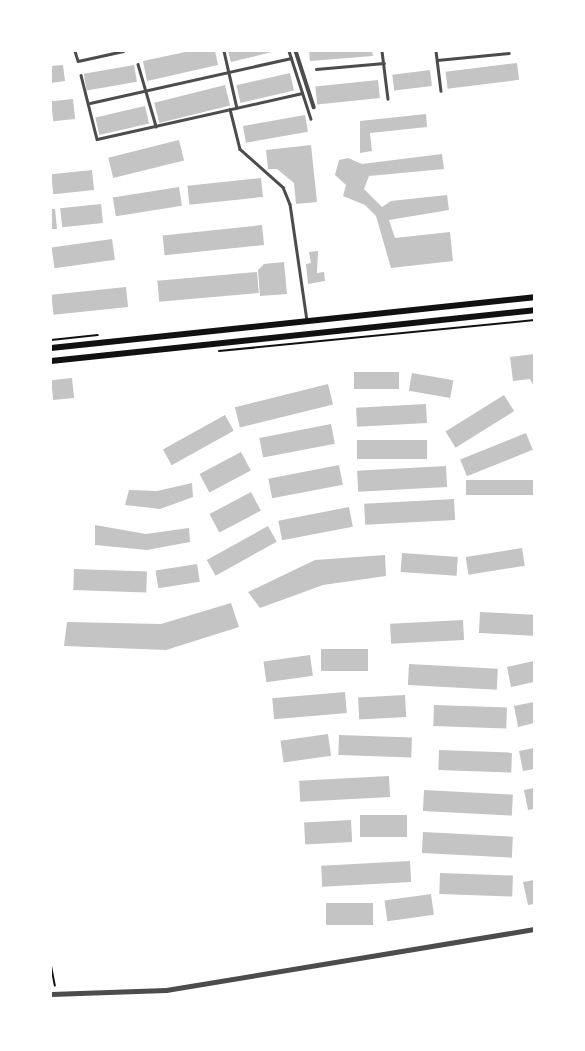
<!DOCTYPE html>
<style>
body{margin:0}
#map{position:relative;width:585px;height:1051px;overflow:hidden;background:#fff;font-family:"Golos Text",sans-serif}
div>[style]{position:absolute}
.building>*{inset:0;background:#c4c4c4;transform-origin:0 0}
.path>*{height:2px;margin:-1px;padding:0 1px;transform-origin:1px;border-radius:1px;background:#111}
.service>*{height:2.5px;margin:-1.25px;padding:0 1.25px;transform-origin:1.25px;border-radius:1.25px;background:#4c4c4c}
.pedestrian>*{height:3.5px;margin:-1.75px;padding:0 1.75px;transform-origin:1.75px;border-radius:1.75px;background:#4c4c4c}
.tertiary>*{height:5px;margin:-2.5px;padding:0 2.5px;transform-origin:2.5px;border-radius:2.5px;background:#4c4c4c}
.secondary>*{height:6px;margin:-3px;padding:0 3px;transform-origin:3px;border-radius:3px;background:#111}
span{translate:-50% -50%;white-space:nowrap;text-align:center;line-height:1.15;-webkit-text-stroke:7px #fff;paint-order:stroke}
.frame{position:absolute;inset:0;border:52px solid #fff;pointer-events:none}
</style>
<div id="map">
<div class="building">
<i style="clip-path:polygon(190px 51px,215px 51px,218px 65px,147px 81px,143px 61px)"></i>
<i style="clip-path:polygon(228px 51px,272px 51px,272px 52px,231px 62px)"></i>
<i style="clip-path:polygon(309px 51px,372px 51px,373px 56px,310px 61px)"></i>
<i style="left:517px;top:63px;width:17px;height:72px;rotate:83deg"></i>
<i style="clip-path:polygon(63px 65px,65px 81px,51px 83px,51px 66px)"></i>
<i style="left:134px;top:65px;width:17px;height:51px;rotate:80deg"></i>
<i style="left:430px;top:70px;width:16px;height:38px;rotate:83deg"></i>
<i style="left:290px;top:73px;width:18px;height:55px;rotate:77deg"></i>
<i style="left:378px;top:80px;width:18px;height:63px;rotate:84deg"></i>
<i style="left:225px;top:85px;width:21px;height:73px;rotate:76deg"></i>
<i style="left:73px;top:99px;width:20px;height:22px;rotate:84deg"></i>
<i style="left:145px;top:106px;width:18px;height:51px;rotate:77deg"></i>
<i style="clip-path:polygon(426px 114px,427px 127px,370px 133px,372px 151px,360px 153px,360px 121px)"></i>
<i style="left:305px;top:115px;width:17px;height:63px;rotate:80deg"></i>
<i style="left:179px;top:140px;width:21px;height:73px;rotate:76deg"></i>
<i style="clip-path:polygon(311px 145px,317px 202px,296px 204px,294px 183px,277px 169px,268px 169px,266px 150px)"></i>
<i style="clip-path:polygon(442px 154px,444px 169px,369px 176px,364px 189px,382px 207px,391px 201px,447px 195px,449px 210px,389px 220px,395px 238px,450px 232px,453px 261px,391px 268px,376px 216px,365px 205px,343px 196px,346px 185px,335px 175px,339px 160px,348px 158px,362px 164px)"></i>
<i style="left:92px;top:170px;width:20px;height:41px;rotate:84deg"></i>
<i style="left:261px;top:178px;width:19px;height:74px;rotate:84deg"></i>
<i style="left:179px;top:187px;width:19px;height:67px;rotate:81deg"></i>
<i style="left:101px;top:204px;width:19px;height:41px;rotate:84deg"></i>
<i style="clip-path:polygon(51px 209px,55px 209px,57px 229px,51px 229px)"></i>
<i style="left:262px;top:225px;width:20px;height:100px;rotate:84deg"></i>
<i style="left:112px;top:239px;width:21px;height:61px;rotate:82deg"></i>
<i style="clip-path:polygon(318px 251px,317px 273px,324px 272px,325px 281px,308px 284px,306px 264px,311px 263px,309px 252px)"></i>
<i style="clip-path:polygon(284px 262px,287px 294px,260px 296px,258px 270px,264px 264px)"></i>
<i style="left:257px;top:272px;width:21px;height:100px;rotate:85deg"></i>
<i style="left:126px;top:287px;width:20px;height:75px;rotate:84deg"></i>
<i style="clip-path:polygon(534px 354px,534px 387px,530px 379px,513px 381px,510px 357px)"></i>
<i style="left:399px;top:372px;width:17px;height:45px;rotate:90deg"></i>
<i style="left:412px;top:373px;width:42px;height:18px;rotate:10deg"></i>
<i style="left:72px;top:378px;width:20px;height:21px;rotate:84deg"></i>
<i style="left:328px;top:384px;width:21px;height:96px;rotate:76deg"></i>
<i style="left:504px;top:395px;width:19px;height:69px;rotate:58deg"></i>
<i style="left:426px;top:404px;width:19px;height:70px;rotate:87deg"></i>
<i style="left:225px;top:415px;width:18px;height:71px;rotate:61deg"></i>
<i style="left:331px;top:424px;width:20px;height:73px;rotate:79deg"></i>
<i style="left:526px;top:433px;width:18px;height:71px;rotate:68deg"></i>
<i style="left:357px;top:440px;width:70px;height:19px"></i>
<i style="left:241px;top:452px;width:21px;height:47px;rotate:62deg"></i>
<i style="left:339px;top:465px;width:20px;height:72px;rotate:79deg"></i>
<i style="left:446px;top:466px;width:21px;height:89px;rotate:87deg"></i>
<i style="left:534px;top:480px;width:15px;height:68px;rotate:90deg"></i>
<i style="clip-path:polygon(192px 483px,193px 497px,160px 509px,125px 505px,129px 490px,157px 491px)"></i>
<i style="left:251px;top:492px;width:21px;height:47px;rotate:62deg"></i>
<i style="left:454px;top:499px;width:21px;height:90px;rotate:87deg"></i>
<i style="left:349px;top:507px;width:20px;height:72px;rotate:79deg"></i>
<i style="clip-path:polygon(95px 525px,146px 534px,189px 528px,190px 542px,147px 550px,95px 545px)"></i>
<i style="left:268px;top:526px;width:18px;height:70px;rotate:61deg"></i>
<i style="left:522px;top:548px;width:18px;height:57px;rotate:81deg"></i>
<i style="left:402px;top:553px;width:56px;height:19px;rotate:4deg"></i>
<i style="clip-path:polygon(385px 555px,386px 576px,323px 585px,260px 608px,248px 592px,315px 560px)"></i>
<i style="left:197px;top:564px;width:18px;height:42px;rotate:81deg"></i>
<i style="left:74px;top:569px;width:73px;height:21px;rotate:2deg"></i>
<i style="clip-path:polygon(231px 603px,239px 627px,166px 650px,64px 646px,67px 622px,161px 624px)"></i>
<i style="left:480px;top:612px;width:54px;height:21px;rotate:3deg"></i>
<i style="left:463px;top:620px;width:20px;height:73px;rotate:87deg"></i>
<i style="left:368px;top:649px;width:22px;height:47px;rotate:90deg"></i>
<i style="left:310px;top:655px;width:21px;height:47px;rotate:82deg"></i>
<i style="clip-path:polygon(534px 661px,534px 682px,511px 687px,507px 667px)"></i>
<i style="left:409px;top:664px;width:89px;height:21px;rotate:3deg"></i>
<i style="left:345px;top:692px;width:21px;height:73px;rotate:85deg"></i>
<i style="left:405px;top:695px;width:22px;height:47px;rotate:87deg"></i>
<i style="clip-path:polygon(534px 702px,534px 723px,518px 727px,514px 706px)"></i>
<i style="left:434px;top:705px;width:73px;height:21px;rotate:2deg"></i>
<i style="left:328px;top:734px;width:22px;height:48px;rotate:82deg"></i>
<i style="left:339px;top:735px;width:73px;height:20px;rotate:2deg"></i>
<i style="clip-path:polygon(534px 748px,534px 769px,523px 771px,519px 751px)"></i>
<i style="left:439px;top:750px;width:73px;height:20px;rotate:2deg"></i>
<i style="left:389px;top:776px;width:21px;height:90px;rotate:87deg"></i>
<i style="clip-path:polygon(534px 788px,534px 809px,528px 810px,524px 790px)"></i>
<i style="left:424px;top:790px;width:89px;height:21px;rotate:3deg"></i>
<i style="left:407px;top:815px;width:22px;height:47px;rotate:90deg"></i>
<i style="left:351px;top:820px;width:22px;height:47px;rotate:87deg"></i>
<i style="left:423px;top:832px;width:90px;height:21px;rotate:3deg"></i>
<i style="left:410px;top:861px;width:21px;height:89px;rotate:87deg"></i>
<i style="left:440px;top:873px;width:73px;height:21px;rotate:2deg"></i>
<i style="clip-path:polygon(534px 880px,534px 904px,528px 905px,523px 882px)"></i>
<i style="left:431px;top:894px;width:21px;height:47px;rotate:82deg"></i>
<i style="left:373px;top:903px;width:22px;height:47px;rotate:90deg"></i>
</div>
<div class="path">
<i style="left:51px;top:340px;width:47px;rotate:-6.1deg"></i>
<i style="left:219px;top:351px;width:317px;rotate:-5.6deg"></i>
<i style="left:51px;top:966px;width:20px;rotate:79deg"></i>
</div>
<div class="service">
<i style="left:75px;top:51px;width:10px;rotate:73deg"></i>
<i style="left:78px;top:61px;width:46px;rotate:-12.5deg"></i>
<i style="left:224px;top:51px;width:58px;rotate:77.2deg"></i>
<i style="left:289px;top:51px;width:71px;rotate:72.1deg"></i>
<i style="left:382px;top:51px;width:48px;rotate:82.9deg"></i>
<i style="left:436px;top:51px;width:40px;rotate:82.9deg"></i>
<i style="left:437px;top:60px;width:72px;rotate:-5.6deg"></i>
<i style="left:138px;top:64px;width:65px;rotate:73.8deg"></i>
<i style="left:316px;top:69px;width:68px;rotate:-5deg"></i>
<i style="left:81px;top:75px;width:66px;rotate:76deg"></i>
<i style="left:97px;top:139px;width:210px;rotate:-12.6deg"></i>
<i style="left:90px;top:103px;width:206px;rotate:-12.6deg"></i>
<i style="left:230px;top:109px;width:41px;rotate:76deg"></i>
<i style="left:240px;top:149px;width:57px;rotate:41.5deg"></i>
<i style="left:283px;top:187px;width:18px;rotate:68deg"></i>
<i style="left:290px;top:204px;width:118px;rotate:81.7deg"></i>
</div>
<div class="pedestrian">
<i style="left:296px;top:51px;width:59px;rotate:72.2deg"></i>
</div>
<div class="tertiary">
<i style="left:51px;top:994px;width:115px;rotate:-2deg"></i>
<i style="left:166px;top:990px;width:373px;rotate:-9.4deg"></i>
</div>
<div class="secondary">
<i style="left:51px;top:348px;width:486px;rotate:-6deg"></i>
<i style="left:51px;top:361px;width:486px;rotate:-6deg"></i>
</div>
<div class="frame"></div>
</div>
